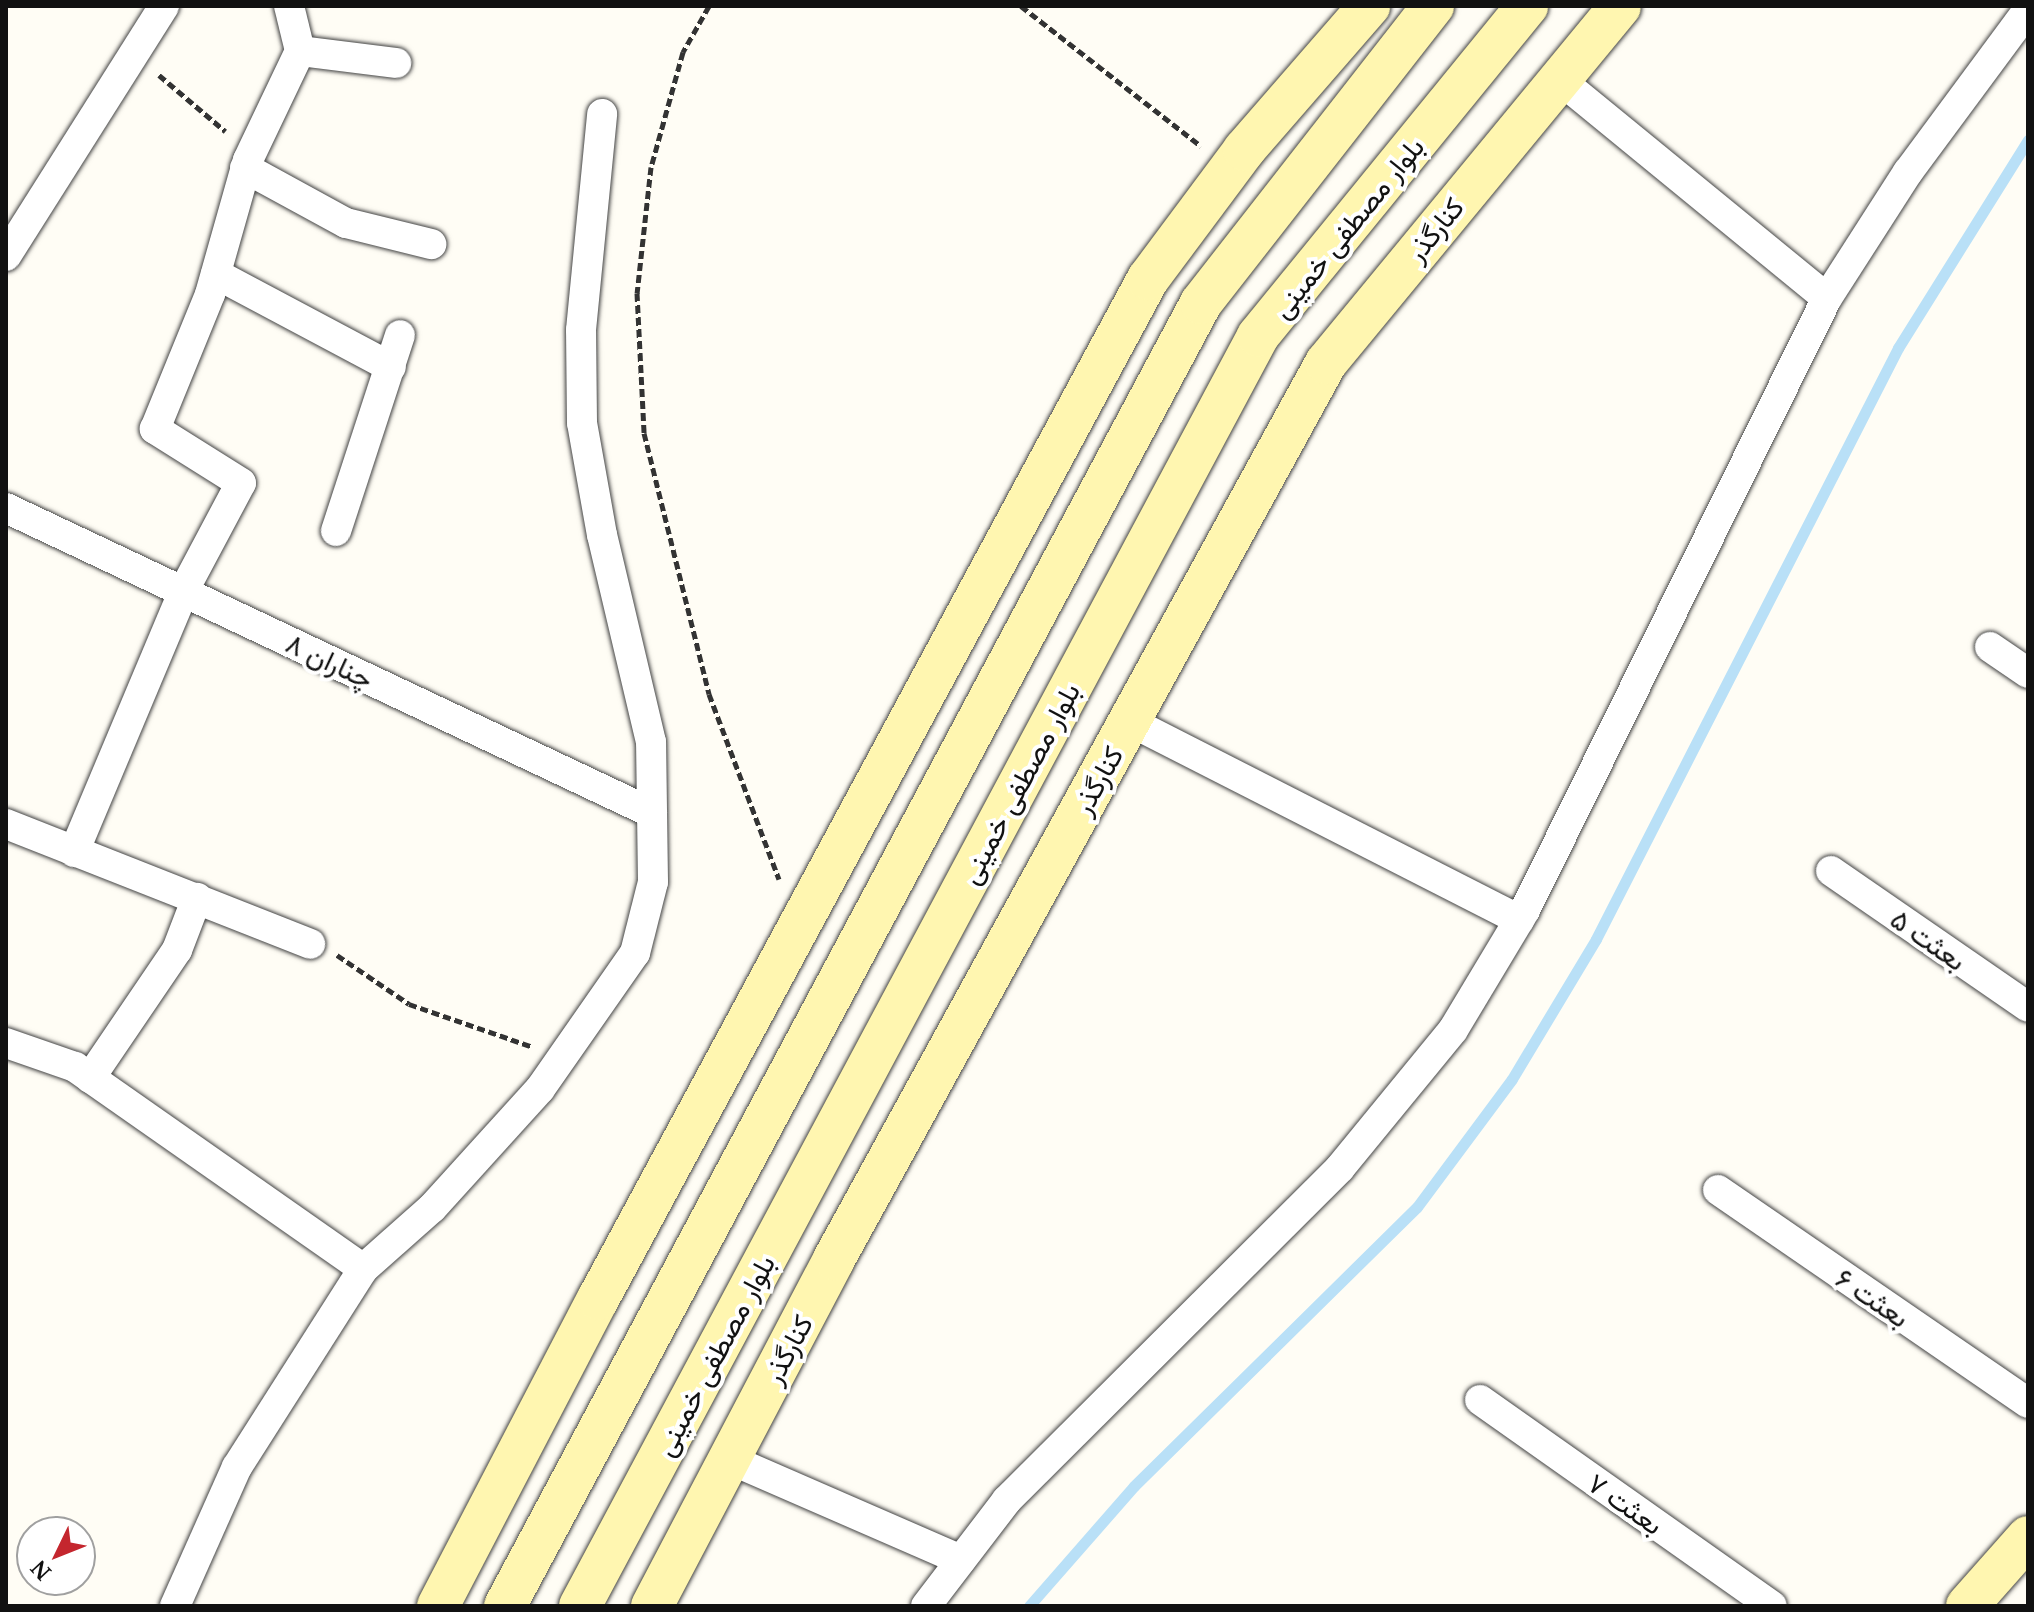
<!DOCTYPE html>
<meta charset="utf-8">
<style>
body{margin:0}
#map{position:relative;width:2034px;height:1612px;overflow:hidden;background:#fffdf5;font-family:"Noto Serif",Vazirmatn,serif}
div>[style]{position:absolute}
.stream>*{height:11px;margin:-5.5px;padding:0 5.5px;transform-origin:5.5px;border-radius:5.5px;background:#b9e0f7}
.path>*{height:5px;margin-top:-2.5px;transform-origin:0;background:repeating-linear-gradient(90deg,#333 0 8px,transparent 0 12px)}
.roads{filter:drop-shadow(0 0 2px #444) drop-shadow(0 0 2px #444)}
.street>*{height:30px;margin:-15px;padding:0 15px;transform-origin:15px;border-radius:15px;background:#fff}
.secondary>*{height:42px;margin:-21px;padding:0 21px;transform-origin:21px;border-radius:21px;background:#fff6b0}
span{translate:-50% -50%;white-space:nowrap;text-align:center;line-height:1.15;-webkit-text-stroke:8px #fff;paint-order:stroke}
.street-label{font-size:28px;color:#111}
.frame{position:absolute;inset:0;border:8px solid #111;pointer-events:none}
.north{position:absolute;left:16px;top:1516px;width:80px;height:80px;box-sizing:border-box;background:#fff;border:2px solid #a0a0a0;border-radius:50%;rotate:227deg;font-size:22px;font-weight:700;line-height:32px;text-align:center;color:#111}
.north::after{content:'';display:block;margin:auto;width:28px;height:36px;background:#c4262e;clip-path:polygon(50% 0,100% 100%,50% 72%,0 100%)}
</style>
<div id="map">
<div class="stream">
<i style="left:1029px;top:1606px;width:159px;rotate:-48.8deg"></i>
<i style="left:1134px;top:1486px;width:397px;rotate:-44.6deg"></i>
<i style="left:1417px;top:1207px;width:159px;rotate:-53.4deg"></i>
<i style="left:1512px;top:1079px;width:163px;rotate:-59deg"></i>
<i style="left:1596px;top:939px;width:664px;rotate:-62.93deg"></i>
<i style="left:1898px;top:348px;width:245px;rotate:-58deg"></i>
</div>
<div class="path">
<i style="left:709px;top:6px;width:53px;rotate:119.5deg"></i>
<i style="left:683px;top:52px;width:119px;rotate:105.5deg"></i>
<i style="left:651px;top:167px;width:127px;rotate:96.3deg"></i>
<i style="left:637px;top:293px;width:140px;rotate:87.1deg"></i>
<i style="left:644px;top:433px;width:269px;rotate:76deg"></i>
<i style="left:709px;top:694px;width:198px;rotate:69.3deg"></i>
<i style="left:1021px;top:6px;width:228px;rotate:37.9deg"></i>
<i style="left:159px;top:75px;width:87px;rotate:40.3deg"></i>
<i style="left:337px;top:955px;width:87px;rotate:34.2deg"></i>
<i style="left:409px;top:1004px;width:131px;rotate:19.1deg"></i>
</div>
<div class="roads">
<div class="street">
<i style="left:300px;top:51px;width:97px;rotate:7.1deg"></i>
<i style="left:1559px;top:79px;width:346px;rotate:39.3deg"></i>
<i style="left:245px;top:168px;width:115px;rotate:28.6deg"></i>
<i style="left:346px;top:223px;width:88px;rotate:13.9deg"></i>
<i style="left:6px;top:256px;width:296px;rotate:-57.7deg"></i>
<i style="left:216px;top:274px;width:198px;rotate:28deg"></i>
<i style="left:6px;top:508px;width:714px;rotate:25.27deg"></i>
<i style="left:336px;top:531px;width:206px;rotate:-71.9deg"></i>
<i style="left:1990px;top:647px;width:46px;rotate:34.4deg"></i>
<i style="left:1129px;top:721px;width:438px;rotate:27deg"></i>
<i style="left:6px;top:824px;width:327px;rotate:21.5deg"></i>
<i style="left:74px;top:852px;width:284px;rotate:-67.2deg"></i>
<i style="left:184px;top:590px;width:121px;rotate:-62deg"></i>
<i style="left:241px;top:483px;width:102px;rotate:-147.9deg"></i>
<i style="left:155px;top:429px;width:146px;rotate:-67.8deg"></i>
<i style="left:210px;top:294px;width:139px;rotate:-74.2deg"></i>
<i style="left:248px;top:160px;width:121px;rotate:-64.5deg"></i>
<i style="left:300px;top:51px;width:46px;rotate:-103.7deg"></i>
<i style="left:1831px;top:871px;width:239px;rotate:34.6deg"></i>
<i style="left:6px;top:1043px;width:73px;rotate:19.2deg"></i>
<i style="left:75px;top:1067px;width:352px;rotate:35deg"></i>
<i style="left:90px;top:1078px;width:155px;rotate:-55.8deg"></i>
<i style="left:177px;top:950px;width:56px;rotate:-69deg"></i>
<i style="left:1718px;top:1190px;width:376px;rotate:34.5deg"></i>
<i style="left:1480px;top:1400px;width:357px;rotate:35.2deg"></i>
<i style="left:729px;top:1459px;width:253px;rotate:23.5deg"></i>
<i style="left:175px;top:1606px;width:152px;rotate:-66deg"></i>
<i style="left:237px;top:1467px;width:235px;rotate:-57.5deg"></i>
<i style="left:363px;top:1269px;width:92px;rotate:-41.5deg"></i>
<i style="left:432px;top:1208px;width:161px;rotate:-47.8deg"></i>
<i style="left:540px;top:1089px;width:166px;rotate:-55.1deg"></i>
<i style="left:635px;top:953px;width:73px;rotate:-75.8deg"></i>
<i style="left:653px;top:882px;width:140px;rotate:-90.8deg"></i>
<i style="left:651px;top:742px;width:213px;rotate:-103.3deg"></i>
<i style="left:602px;top:535px;width:114px;rotate:-100.1deg"></i>
<i style="left:582px;top:423px;width:93px;rotate:-90.6deg"></i>
<i style="left:581px;top:330px;width:217px;rotate:-84.4deg"></i>
<i style="left:926px;top:1606px;width:133px;rotate:-52.6deg"></i>
<i style="left:1007px;top:1500px;width:470px;rotate:-44.9deg"></i>
<i style="left:1340px;top:1168px;width:178px;rotate:-50.7deg"></i>
<i style="left:1453px;top:1030px;width:140px;rotate:-59deg"></i>
<i style="left:1525px;top:910px;width:682px;rotate:-63.74deg"></i>
<i style="left:1827px;top:298px;width:150px;rotate:-57.3deg"></i>
<i style="left:1908px;top:172px;width:202px;rotate:-53.5deg"></i>
</div>
<div class="secondary">
<i style="left:438px;top:1606px;width:346px;rotate:-62.5deg"></i>
<i style="left:598px;top:1299px;width:1159px;rotate:-61.67deg"></i>
<i style="left:1148px;top:279px;width:161px;rotate:-53.3deg"></i>
<i style="left:1244px;top:150px;width:191px;rotate:-49deg"></i>
<i style="left:505px;top:1606px;width:1477px;rotate:-61.89deg"></i>
<i style="left:1201px;top:303px;width:377px;rotate:-52deg"></i>
<i style="left:580px;top:1606px;width:1440px;rotate:-61.9deg"></i>
<i style="left:1258px;top:336px;width:426px;rotate:-50.8deg"></i>
<i style="left:652px;top:1606px;width:392px;rotate:-62.3deg"></i>
<i style="left:834px;top:1259px;width:1022px;rotate:-61.23deg"></i>
<i style="left:1326px;top:363px;width:462px;rotate:-50.5deg"></i>
<i style="left:1967px;top:1606px;width:92px;rotate:-48.5deg"></i>
</div>
</div>
<div class="street-label">
<span style="left:1347px;top:227px;rotate:-51deg">بلوار مصطفی خمینی</span>
<span style="left:1434px;top:229px;rotate:-51deg">کنارگذر</span>
<span style="left:330px;top:660px;rotate:25deg">چناران ۸</span>
<span style="left:1097px;top:780px;rotate:-61deg">کنارگذر</span>
<span style="left:1019px;top:783px;rotate:-62deg">بلوار مصطفی خمینی</span>
<span style="left:1929px;top:939px;rotate:35deg">بعثت ۵</span>
<span style="left:1873px;top:1297px;rotate:34deg">بعثت ۶</span>
<span style="left:787px;top:1349px;rotate:-62deg">کنارگذر</span>
<span style="left:714px;top:1355px;rotate:-62deg">بلوار مصطفی خمینی</span>
<span style="left:1626px;top:1503px;rotate:35deg">بعثت ۷</span>
</div>
<div class="frame"></div>
<div class="north">N</div>
</div>
